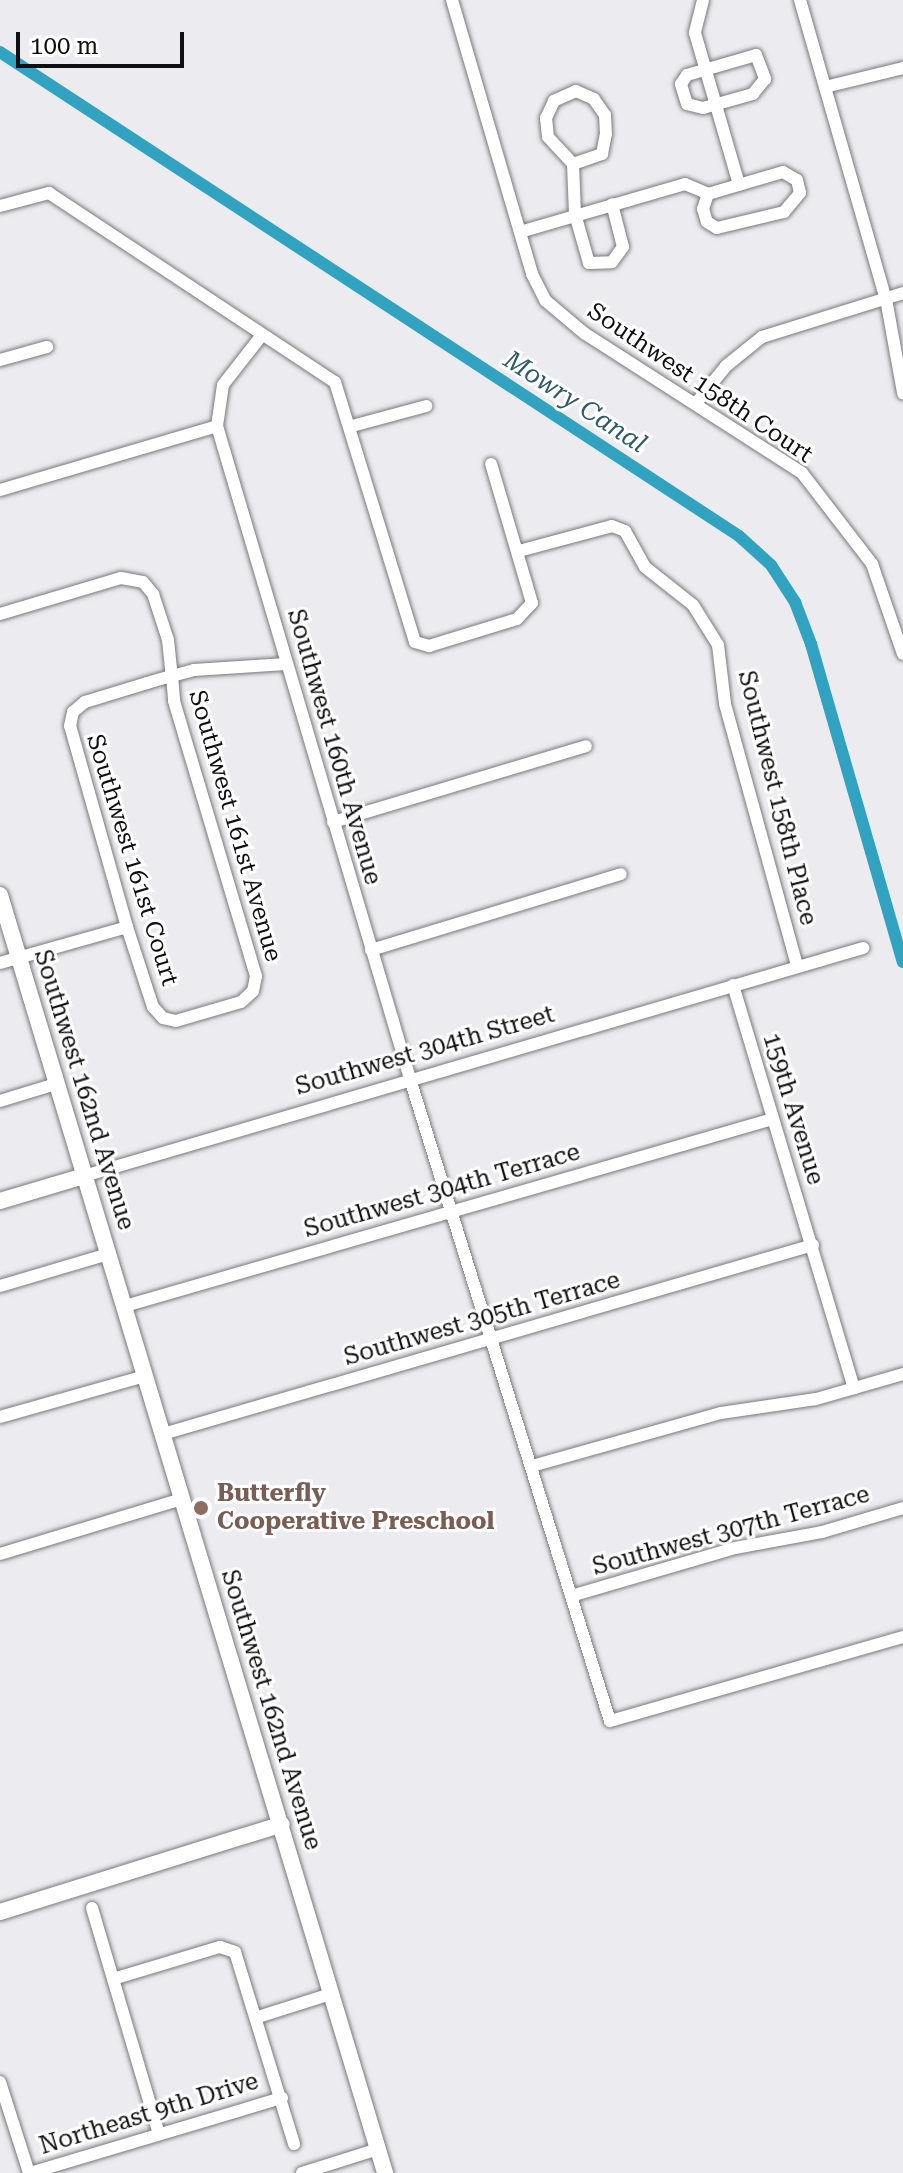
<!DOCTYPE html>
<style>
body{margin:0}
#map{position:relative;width:903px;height:2173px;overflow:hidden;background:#ececf0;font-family:"Roboto Serif",serif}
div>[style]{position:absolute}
.canal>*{height:12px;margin:-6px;padding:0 6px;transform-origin:6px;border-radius:6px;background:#31a3c0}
.roads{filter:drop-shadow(0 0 2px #79797d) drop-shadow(0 0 2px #79797d)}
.minor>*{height:12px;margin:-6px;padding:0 6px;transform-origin:6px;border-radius:6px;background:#fff}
.tertiary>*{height:16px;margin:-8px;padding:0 8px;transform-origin:8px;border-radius:8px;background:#fff}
.dots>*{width:22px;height:22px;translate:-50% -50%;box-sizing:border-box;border:4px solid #fff;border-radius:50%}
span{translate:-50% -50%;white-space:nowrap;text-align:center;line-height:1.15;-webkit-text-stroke:6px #fff;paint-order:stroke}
.street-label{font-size:24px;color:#0f0e10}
.education-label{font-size:24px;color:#785e54;font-weight:700}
.left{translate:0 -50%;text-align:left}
.water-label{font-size:26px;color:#2d5b68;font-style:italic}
.scale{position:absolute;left:16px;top:32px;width:168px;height:36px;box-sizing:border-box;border:4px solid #0f0e10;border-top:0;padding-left:10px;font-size:24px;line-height:28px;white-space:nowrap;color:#0f0e10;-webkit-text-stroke:6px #fff;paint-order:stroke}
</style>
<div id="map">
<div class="canal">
<i style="left:0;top:52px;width:883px;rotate:33.22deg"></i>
<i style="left:739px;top:536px;width:43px;rotate:42.2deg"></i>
<i style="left:771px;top:565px;width:44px;rotate:57deg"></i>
<i style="left:795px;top:602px;width:45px;rotate:69.1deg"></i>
<i style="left:811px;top:644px;width:331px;rotate:73.9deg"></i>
</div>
<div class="roads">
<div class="minor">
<i style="left:452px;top:0;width:285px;rotate:73.7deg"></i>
<i style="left:532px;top:274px;width:30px;rotate:63deg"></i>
<i style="left:546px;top:301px;width:50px;rotate:40.1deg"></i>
<i style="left:584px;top:333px;width:259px;rotate:32.7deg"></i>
<i style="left:802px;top:473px;width:115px;rotate:52.4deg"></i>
<i style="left:872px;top:564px;width:95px;rotate:71deg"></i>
<i style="left:703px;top:0;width:34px;rotate:104deg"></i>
<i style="left:695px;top:33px;width:157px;rotate:73.8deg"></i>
<i style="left:800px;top:0;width:311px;rotate:74deg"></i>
<i style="left:886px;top:299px;width:96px;rotate:79.7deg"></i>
<i style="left:756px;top:55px;width:26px;rotate:69deg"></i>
<i style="left:765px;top:79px;width:19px;rotate:129deg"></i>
<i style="left:753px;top:94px;width:52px;rotate:164.4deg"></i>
<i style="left:703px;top:108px;width:16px;rotate:-166deg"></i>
<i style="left:687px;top:104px;width:21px;rotate:-107deg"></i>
<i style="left:681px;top:84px;width:11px;rotate:-56deg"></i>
<i style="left:687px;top:75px;width:72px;rotate:-16.2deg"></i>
<i style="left:825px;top:87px;width:80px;rotate:-13.7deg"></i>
<i style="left:573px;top:164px;width:31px;rotate:-19deg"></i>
<i style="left:602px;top:154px;width:20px;rotate:-79deg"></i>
<i style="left:606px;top:134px;width:19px;rotate:-93deg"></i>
<i style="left:605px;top:115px;width:19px;rotate:-125deg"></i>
<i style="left:594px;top:99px;width:20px;rotate:-156deg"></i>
<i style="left:576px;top:91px;width:24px;rotate:156deg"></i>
<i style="left:554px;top:101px;width:19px;rotate:115deg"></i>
<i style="left:546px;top:118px;width:19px;rotate:84deg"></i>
<i style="left:548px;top:137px;width:37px;rotate:47deg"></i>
<i style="left:573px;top:164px;width:50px;rotate:87.7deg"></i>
<i style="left:575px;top:214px;width:51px;rotate:74.1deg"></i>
<i style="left:589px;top:263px;width:23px;rotate:-2deg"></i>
<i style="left:612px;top:262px;width:19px;rotate:-54deg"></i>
<i style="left:623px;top:247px;width:44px;rotate:-104.3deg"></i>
<i style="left:0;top:206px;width:51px;rotate:-14.9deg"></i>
<i style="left:49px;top:193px;width:343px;rotate:33.5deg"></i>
<i style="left:335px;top:382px;width:272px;rotate:72.9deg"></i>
<i style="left:415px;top:642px;width:15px;rotate:16deg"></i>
<i style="left:429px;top:646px;width:92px;rotate:-17.1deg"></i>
<i style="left:517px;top:619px;width:22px;rotate:-47deg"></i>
<i style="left:532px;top:603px;width:145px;rotate:-106.4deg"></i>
<i style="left:520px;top:232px;width:172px;rotate:-16.2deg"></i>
<i style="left:685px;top:184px;width:25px;rotate:23deg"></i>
<i style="left:708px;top:194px;width:78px;rotate:-16.3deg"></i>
<i style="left:783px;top:172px;width:16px;rotate:30deg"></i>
<i style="left:797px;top:180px;width:13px;rotate:77deg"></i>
<i style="left:800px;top:193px;width:25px;rotate:130deg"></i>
<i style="left:784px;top:212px;width:69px;rotate:166.6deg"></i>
<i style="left:717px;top:228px;width:12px;rotate:-149deg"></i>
<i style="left:707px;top:222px;width:14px;rotate:-107deg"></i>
<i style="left:703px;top:209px;width:16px;rotate:-72deg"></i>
<i style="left:262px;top:335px;width:63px;rotate:128deg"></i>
<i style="left:223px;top:385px;width:41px;rotate:98.3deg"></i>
<i style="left:217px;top:426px;width:681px;rotate:73.53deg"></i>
<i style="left:410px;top:1079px;width:672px;rotate:72.7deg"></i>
<i style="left:610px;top:1721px;width:305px;rotate:-16deg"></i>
<i style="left:0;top:360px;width:49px;rotate:-15.5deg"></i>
<i style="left:697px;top:402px;width:46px;rotate:-51.1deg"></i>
<i style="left:726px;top:366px;width:46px;rotate:-38.9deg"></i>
<i style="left:762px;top:337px;width:148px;rotate:-17.3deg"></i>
<i style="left:352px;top:426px;width:77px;rotate:-15.1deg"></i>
<i style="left:0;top:490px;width:226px;rotate:-16.4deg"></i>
<i style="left:519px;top:551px;width:96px;rotate:-15deg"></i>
<i style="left:612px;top:526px;width:14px;rotate:21deg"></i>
<i style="left:625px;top:531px;width:41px;rotate:60.9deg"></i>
<i style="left:645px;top:567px;width:61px;rotate:38.4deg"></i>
<i style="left:693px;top:605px;width:47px;rotate:58deg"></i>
<i style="left:718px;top:645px;width:59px;rotate:83.2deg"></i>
<i style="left:725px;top:704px;width:272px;rotate:74.6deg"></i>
<i style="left:0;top:614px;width:126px;rotate:-16.6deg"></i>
<i style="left:121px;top:578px;width:22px;rotate:10deg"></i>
<i style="left:143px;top:582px;width:16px;rotate:50deg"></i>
<i style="left:153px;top:594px;width:48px;rotate:71.9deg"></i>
<i style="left:168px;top:640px;width:36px;rotate:84deg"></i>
<i style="left:172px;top:676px;width:25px;rotate:85deg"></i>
<i style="left:174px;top:701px;width:287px;rotate:73.4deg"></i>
<i style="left:256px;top:976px;width:15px;rotate:101deg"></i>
<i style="left:253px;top:991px;width:16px;rotate:137deg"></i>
<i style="left:241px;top:1002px;width:68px;rotate:163.7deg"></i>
<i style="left:176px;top:1021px;width:13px;rotate:-167deg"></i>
<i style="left:163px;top:1018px;width:15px;rotate:-132deg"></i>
<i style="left:153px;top:1007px;width:84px;rotate:-108deg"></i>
<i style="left:127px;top:927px;width:209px;rotate:-105.8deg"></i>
<i style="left:70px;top:726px;width:14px;rotate:-78deg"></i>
<i style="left:73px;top:712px;width:16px;rotate:-40deg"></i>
<i style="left:85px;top:702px;width:65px;rotate:-17deg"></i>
<i style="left:147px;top:683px;width:26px;rotate:-16deg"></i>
<i style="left:172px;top:676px;width:23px;rotate:-15deg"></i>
<i style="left:194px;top:670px;width:92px;rotate:-3.7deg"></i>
<i style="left:333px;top:822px;width:264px;rotate:-16.7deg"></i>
<i style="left:371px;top:950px;width:261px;rotate:-16.9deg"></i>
<i style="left:0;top:963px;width:132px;rotate:-15.8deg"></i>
<i style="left:733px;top:985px;width:421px;rotate:73.3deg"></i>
<i style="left:0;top:1101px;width:59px;rotate:-16.9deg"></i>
<i style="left:84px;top:1176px;width:812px;rotate:-16.31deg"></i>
<i style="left:0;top:1286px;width:113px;rotate:-16.5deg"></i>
<i style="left:125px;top:1306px;width:674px;rotate:-16.1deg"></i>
<i style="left:0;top:1417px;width:151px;rotate:-15.8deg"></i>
<i style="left:163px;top:1434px;width:677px;rotate:-16.21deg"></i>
<i style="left:532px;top:1466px;width:196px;rotate:-15.7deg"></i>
<i style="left:721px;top:1413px;width:96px;rotate:-8.4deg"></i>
<i style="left:816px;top:1399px;width:91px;rotate:-16deg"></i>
<i style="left:0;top:1554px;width:190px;rotate:-16.8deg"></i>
<i style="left:571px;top:1596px;width:171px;rotate:-16.3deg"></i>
<i style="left:735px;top:1548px;width:88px;rotate:-10.4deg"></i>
<i style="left:822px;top:1532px;width:84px;rotate:-16.5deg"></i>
<i style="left:92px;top:1908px;width:236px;rotate:73.5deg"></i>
<i style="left:113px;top:1979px;width:112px;rotate:-16.7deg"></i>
<i style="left:220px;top:1947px;width:16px;rotate:18deg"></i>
<i style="left:235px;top:1952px;width:201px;rotate:72.9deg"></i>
<i style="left:258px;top:2017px;width:77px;rotate:-17.5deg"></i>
<i style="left:0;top:2082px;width:96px;rotate:72.3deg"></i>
<i style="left:30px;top:2173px;width:263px;rotate:-16.6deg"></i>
<i style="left:302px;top:2173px;width:80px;rotate:-17.5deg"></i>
</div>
<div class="tertiary">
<i style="left:0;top:895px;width:1335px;rotate:73.23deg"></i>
<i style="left:0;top:1201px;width:88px;rotate:-16.6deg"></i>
<i style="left:0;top:1912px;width:295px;rotate:-17.3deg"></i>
</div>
</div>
<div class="dots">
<i style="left:201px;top:1508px;background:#8d6e63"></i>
</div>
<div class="street-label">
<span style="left:700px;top:383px;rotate:34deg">Southwest 158th Court</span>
<span style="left:334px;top:747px;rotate:74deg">Southwest 160th Avenue</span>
<span style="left:777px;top:798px;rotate:76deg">Southwest 158th Place</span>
<span style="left:235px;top:826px;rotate:74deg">Southwest 161st Avenue</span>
<span style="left:132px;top:860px;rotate:73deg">Southwest 161st Court</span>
<span style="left:425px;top:1051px;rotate:-16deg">Southwest 304th Street</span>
<span style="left:84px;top:1090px;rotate:73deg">Southwest 162nd Avenue</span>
<span style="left:793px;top:1109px;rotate:73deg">159th Avenue</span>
<span style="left:442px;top:1191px;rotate:-16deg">Southwest 304th Terrace</span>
<span style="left:482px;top:1319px;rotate:-16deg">Southwest 305th Terrace</span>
<span style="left:731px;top:1531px;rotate:-15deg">Southwest 307th Terrace</span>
<span style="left:271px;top:1710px;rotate:73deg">Southwest 162nd Avenue</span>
<span style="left:149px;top:2114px;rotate:-17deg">Northeast 9th Drive</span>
</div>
<div class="education-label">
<span class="left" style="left:217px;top:1508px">Butterfly<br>Cooperative Preschool</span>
</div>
<div class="water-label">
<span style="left:575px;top:402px;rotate:33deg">Mowry Canal</span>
</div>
<div class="scale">100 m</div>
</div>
